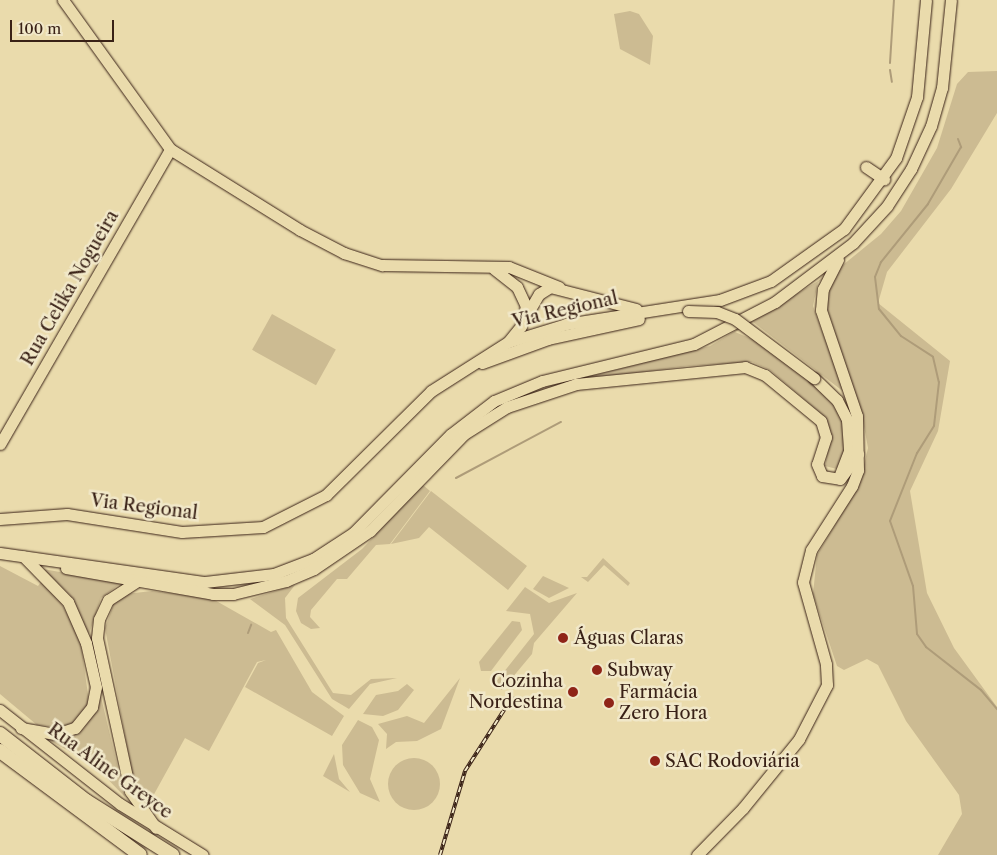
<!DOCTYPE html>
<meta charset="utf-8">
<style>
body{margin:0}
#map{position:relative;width:997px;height:855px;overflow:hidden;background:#eadbac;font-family:"Libre Caslon Text",serif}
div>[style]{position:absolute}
.green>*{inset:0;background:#ccbb92;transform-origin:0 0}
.round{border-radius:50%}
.stream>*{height:2px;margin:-1px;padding:0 1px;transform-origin:1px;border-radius:1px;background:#ae9c79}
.roads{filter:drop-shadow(0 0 1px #392116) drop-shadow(0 0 1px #392116)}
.major>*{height:11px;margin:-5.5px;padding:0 5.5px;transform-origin:5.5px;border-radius:5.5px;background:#eadbac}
.highway>*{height:14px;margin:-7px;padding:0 7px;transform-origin:7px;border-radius:7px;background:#eadbac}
.rail>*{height:4px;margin-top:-2px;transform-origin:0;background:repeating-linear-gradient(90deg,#f1e8c9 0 5.5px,#392116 0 11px);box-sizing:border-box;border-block:1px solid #392116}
.bridges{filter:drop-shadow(0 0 1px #392116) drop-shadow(0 0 1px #392116)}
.major-bridge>*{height:11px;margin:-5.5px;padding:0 5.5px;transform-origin:5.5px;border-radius:5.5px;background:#eadbac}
.dots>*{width:14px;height:14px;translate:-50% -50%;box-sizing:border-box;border:2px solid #f1e8c9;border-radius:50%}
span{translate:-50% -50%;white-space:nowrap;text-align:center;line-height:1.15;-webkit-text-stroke:5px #f1e8c9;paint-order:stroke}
.street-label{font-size:18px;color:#392116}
.poi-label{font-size:18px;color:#392116}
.left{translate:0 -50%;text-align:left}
.right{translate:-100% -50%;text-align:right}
.scale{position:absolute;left:10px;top:20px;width:104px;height:22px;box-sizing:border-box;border:2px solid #392116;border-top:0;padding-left:6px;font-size:15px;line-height:18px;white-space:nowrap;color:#392116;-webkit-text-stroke:4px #f1e8c9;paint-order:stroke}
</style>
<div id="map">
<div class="green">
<i style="clip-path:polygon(630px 11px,639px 14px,653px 36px,650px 65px,620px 49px,614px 14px)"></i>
<i style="clip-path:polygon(997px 71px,997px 113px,951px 189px,887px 272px,878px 303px,950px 361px,938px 431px,910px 491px,927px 593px,954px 648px,997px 707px,997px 855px,938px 855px,962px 814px,959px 795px,906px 721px,878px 665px,867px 659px,844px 670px,837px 666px,813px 594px,817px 555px,859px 485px,868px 448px,862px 415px,827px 308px,827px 289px,836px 270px,818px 282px,813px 306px,844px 392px,753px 322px,735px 332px,759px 342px,826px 393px,842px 420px,844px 453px,837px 469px,825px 466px,831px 433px,825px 417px,770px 370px,752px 362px,688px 366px,567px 382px,710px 346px,838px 269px,881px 234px,901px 211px,937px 148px,957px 84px,968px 72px)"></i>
<i style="left:272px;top:314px;width:73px;height:41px;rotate:29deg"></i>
<i style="clip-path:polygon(423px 485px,430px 491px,390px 544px,376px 545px,347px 579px,337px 579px,311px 610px,310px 617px,320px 628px,311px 629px,301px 623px,296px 611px,298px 598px,362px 549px)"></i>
<i style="clip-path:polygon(431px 491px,527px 566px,508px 590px,429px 527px,419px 538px,391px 544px)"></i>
<i style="clip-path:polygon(603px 558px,630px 583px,628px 586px,604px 565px,588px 582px,581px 577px,587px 577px)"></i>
<i style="clip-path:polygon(0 566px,38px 586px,41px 582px,61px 603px,80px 637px,89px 702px,77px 721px,63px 727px,37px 725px,0 694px)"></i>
<i style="clip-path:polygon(43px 569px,121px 583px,101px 598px,89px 634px,70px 595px)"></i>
<i style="clip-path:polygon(543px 576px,569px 588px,549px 598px,533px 589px)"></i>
<i style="clip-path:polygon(295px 585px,285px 598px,286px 618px,333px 693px,351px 695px,371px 679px,397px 678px,370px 684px,349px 709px,332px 699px,285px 625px,250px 599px)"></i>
<i style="clip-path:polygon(525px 587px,549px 603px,577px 593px,534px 643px,532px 654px,502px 690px,495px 683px,534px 634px,530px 614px,506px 611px)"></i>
<i style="clip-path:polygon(152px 591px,211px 598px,271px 632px,276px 630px,312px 692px,344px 716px,332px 736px,245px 687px,258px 663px,266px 660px,257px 662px,209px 751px,185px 738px,147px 807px,135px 790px,105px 628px,114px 603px,126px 594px)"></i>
<i style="clip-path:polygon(512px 621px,520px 622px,522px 630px,491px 671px,481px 671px,479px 662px)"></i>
<i style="clip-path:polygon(460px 678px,441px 729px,417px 741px,396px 742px,386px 749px,387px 734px,378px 724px,407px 716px,424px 723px)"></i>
<i style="clip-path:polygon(407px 684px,414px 690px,398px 710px,383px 716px,363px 714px,376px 695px,398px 691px)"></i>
<i style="clip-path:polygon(100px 693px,125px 797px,94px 765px,47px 739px,67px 738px,84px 728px,96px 710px)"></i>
<i style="clip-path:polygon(358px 720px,372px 727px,379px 740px,370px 779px,380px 802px,360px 793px,343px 765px,342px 745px)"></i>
<i style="clip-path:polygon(334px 754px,339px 779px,350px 792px,323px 776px)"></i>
<i class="round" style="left:388px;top:758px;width:52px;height:52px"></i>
</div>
<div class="stream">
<i style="left:890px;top:63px;width:63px;rotate:-86.4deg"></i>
<i style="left:890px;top:70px;width:12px;rotate:81deg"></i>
<i style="left:958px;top:139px;width:9px;rotate:69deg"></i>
<i style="left:961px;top:147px;width:66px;rotate:120.1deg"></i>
<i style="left:928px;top:204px;width:75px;rotate:129deg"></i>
<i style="left:881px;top:262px;width:16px;rotate:112deg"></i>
<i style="left:875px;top:277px;width:32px;rotate:83deg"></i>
<i style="left:879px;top:309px;width:35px;rotate:51deg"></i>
<i style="left:901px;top:336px;width:38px;rotate:33deg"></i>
<i style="left:933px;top:357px;width:26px;rotate:77deg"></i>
<i style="left:939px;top:382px;width:44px;rotate:96.5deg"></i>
<i style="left:934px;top:426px;width:32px;rotate:122deg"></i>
<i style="left:917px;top:453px;width:73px;rotate:111.7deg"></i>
<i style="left:890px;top:521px;width:69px;rotate:70.5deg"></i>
<i style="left:913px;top:586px;width:48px;rotate:85.2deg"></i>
<i style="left:917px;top:634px;width:16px;rotate:55deg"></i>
<i style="left:926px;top:647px;width:70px;rotate:38deg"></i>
<i style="left:981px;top:690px;width:25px;rotate:50deg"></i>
<i style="left:456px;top:478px;width:119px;rotate:-28.1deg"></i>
<i style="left:248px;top:633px;width:9px;rotate:-69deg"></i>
</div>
<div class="roads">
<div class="major">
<i style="left:63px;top:0;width:183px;rotate:54.3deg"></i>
<i style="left:170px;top:149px;width:153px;rotate:31.9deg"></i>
<i style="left:300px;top:230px;width:50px;rotate:27.6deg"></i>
<i style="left:344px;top:253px;width:40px;rotate:18deg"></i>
<i style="left:382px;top:265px;width:127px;rotate:0.9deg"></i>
<i style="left:509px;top:267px;width:54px;rotate:21.8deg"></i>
<i style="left:866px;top:167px;width:22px;rotate:34deg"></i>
<i style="left:494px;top:269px;width:29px;rotate:38deg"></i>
<i style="left:517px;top:287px;width:21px;rotate:65deg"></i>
<i style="left:526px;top:306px;width:21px;rotate:104deg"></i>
<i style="left:521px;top:326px;width:19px;rotate:129deg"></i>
<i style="left:525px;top:318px;width:28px;rotate:-60deg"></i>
<i style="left:539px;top:294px;width:13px;rotate:-32deg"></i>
<i style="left:550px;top:287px;width:89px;rotate:14.3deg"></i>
<i style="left:482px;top:363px;width:70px;rotate:-20deg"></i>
<i style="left:548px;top:339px;width:93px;rotate:-12.4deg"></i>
<i style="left:814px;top:378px;width:32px;rotate:44deg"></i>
<i style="left:837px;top:400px;width:22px;rotate:63deg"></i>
<i style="left:847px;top:420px;width:31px;rotate:86deg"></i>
<i style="left:849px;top:451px;width:25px;rotate:111deg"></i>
<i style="left:0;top:444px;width:340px;rotate:-60deg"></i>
<i style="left:0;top:519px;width:67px;rotate:-4.3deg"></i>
<i style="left:67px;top:514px;width:116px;rotate:8.9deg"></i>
<i style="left:182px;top:532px;width:81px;rotate:-3.5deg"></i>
<i style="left:263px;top:527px;width:71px;rotate:-26.9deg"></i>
<i style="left:326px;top:495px;width:148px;rotate:-44.7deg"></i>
<i style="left:431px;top:391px;width:91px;rotate:-32.5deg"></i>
<i style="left:508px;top:342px;width:61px;rotate:-17.2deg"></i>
<i style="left:566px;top:324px;width:156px;rotate:-8.9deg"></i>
<i style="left:720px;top:300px;width:54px;rotate:-20.4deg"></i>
<i style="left:771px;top:281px;width:90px;rotate:-35.5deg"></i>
<i style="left:844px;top:229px;width:88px;rotate:-53.8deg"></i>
<i style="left:896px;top:158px;width:65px;rotate:-71deg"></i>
<i style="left:917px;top:97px;width:97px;rotate:-84.7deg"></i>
<i style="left:0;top:553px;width:207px;rotate:8.1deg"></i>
<i style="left:205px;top:582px;width:69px;rotate:-6.6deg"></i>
<i style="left:274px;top:574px;width:42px;rotate:-21deg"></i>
<i style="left:313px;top:559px;width:48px;rotate:-33deg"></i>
<i style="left:353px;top:533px;width:139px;rotate:-45.3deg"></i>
<i style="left:451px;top:434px;width:54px;rotate:-37.5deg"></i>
<i style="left:494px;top:401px;width:52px;rotate:-22.6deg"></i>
<i style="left:542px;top:381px;width:156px;rotate:-13.7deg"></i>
<i style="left:694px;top:344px;width:91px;rotate:-27.4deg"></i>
<i style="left:775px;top:302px;width:98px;rotate:-37.1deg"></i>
<i style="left:853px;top:243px;width:50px;rotate:-47.4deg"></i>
<i style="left:887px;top:206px;width:44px;rotate:-57deg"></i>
<i style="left:911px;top:169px;width:47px;rotate:-65.1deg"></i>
<i style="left:931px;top:126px;width:40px;rotate:-74deg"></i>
<i style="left:942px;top:88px;width:88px;rotate:-84.2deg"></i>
<i style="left:66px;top:568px;width:149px;rotate:10deg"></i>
<i style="left:213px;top:594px;width:20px"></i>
<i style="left:233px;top:594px;width:55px;rotate:-13.8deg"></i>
<i style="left:286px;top:581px;width:30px;rotate:-23deg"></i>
<i style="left:314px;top:569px;width:68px;rotate:-34.2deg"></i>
<i style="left:370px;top:531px;width:135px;rotate:-45.9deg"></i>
<i style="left:464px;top:434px;width:51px;rotate:-32.1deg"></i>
<i style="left:507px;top:407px;width:73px;rotate:-18.4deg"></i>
<i style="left:576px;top:384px;width:170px;rotate:-5.7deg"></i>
<i style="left:745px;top:367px;width:22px;rotate:22deg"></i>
<i style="left:765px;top:375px;width:72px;rotate:39.4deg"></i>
<i style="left:821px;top:421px;width:17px;rotate:73deg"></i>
<i style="left:826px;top:437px;width:28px;rotate:108deg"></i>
<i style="left:817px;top:464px;width:13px;rotate:67deg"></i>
<i style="left:822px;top:476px;width:18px;rotate:9deg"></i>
<i style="left:840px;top:479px;width:31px;rotate:-54deg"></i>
<i style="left:136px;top:582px;width:33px;rotate:147deg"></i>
<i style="left:108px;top:600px;width:21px;rotate:115deg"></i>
<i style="left:99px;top:619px;width:19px;rotate:96deg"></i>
<i style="left:97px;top:638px;width:157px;rotate:77.8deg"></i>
<i style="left:130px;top:791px;width:45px;rotate:54.9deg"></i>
<i style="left:0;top:710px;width:152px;rotate:38.1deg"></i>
<i style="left:120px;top:804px;width:97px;rotate:31.6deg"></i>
<i style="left:21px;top:728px;width:36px;rotate:10deg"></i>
<i style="left:56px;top:734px;width:20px;rotate:-18deg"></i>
<i style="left:75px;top:728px;width:27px;rotate:-51deg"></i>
<i style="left:92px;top:707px;width:20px;rotate:-79deg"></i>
<i style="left:96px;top:687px;width:45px;rotate:-102.8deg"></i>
<i style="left:86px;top:643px;width:45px;rotate:-113.7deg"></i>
<i style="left:68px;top:602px;width:64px;rotate:-134.4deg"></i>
<i style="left:697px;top:855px;width:66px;rotate:-45.6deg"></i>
<i style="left:743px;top:808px;width:89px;rotate:-50.9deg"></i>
<i style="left:799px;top:739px;width:61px;rotate:-62.6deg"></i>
<i style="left:827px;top:685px;width:21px;rotate:-93deg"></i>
<i style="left:826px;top:664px;width:85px;rotate:-105.7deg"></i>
<i style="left:803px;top:582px;width:33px;rotate:-76deg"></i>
<i style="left:811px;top:550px;width:76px;rotate:-57.4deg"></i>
<i style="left:852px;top:486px;width:17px;rotate:-69deg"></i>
<i style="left:858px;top:470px;width:54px;rotate:-91.1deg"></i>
<i style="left:857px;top:416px;width:112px;rotate:-108.8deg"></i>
<i style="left:821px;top:310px;width:21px;rotate:-85deg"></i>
<i style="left:823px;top:289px;width:33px;rotate:-63deg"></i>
</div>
<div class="highway">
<i style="left:0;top:734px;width:109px;rotate:37.9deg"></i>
<i style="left:86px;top:801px;width:102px;rotate:32.1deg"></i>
<i style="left:0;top:751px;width:174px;rotate:36.6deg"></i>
</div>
</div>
<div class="rail">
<i style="left:440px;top:855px;width:88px;rotate:-73.4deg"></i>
<i style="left:465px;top:771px;width:89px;rotate:-57.4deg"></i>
</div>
<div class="bridges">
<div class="major-bridge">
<i style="left:688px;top:311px;width:29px;rotate:2deg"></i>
<i style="left:717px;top:312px;width:19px;rotate:21deg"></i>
<i style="left:735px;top:319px;width:99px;rotate:36.8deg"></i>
</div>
</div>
<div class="dots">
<i style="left:563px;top:638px;background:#8f2418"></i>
<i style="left:597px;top:670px;background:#8f2418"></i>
<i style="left:573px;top:692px;background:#8f2418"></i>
<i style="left:609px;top:703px;background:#8f2418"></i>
<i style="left:655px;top:761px;background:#8f2418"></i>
</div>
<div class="street-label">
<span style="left:70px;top:288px;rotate:-60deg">Rua Celika Nogueira</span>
<span style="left:565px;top:310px;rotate:-13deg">Via Regional</span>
<span style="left:144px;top:507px;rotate:7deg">Via Regional</span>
<span style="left:110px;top:771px;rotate:36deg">Rua Aline Greyce</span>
</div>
<div class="poi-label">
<span class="left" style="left:574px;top:638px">Águas Claras</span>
<span class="left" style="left:607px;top:670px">Subway</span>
<span class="right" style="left:563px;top:692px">Cozinha<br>Nordestina</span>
<span class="left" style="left:619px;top:703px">Farmácia<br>Zero Hora</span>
<span class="left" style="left:665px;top:761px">SAC Rodoviária</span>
</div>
<div class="scale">100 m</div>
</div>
